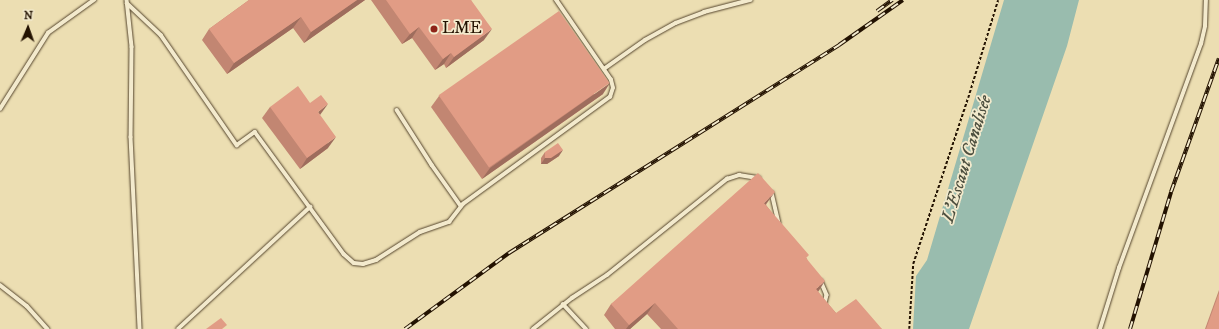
<!DOCTYPE html>
<meta charset="utf-8">
<style>
body{margin:0}
#map{position:relative;width:1219px;height:329px;overflow:hidden;background:#ecdeb2;font-family:"IM FELL DW Pica",serif}
div>[style]{position:absolute}
.water>*{inset:0;background:#99bcae}
.path>*{height:1.5px;margin-top:-0.75px;transform-origin:0;background:repeating-linear-gradient(90deg,#231201 0 3px,transparent 0 5px)}
.roads{filter:drop-shadow(0 0 1px #55452d) drop-shadow(0 0 1px #55452d)}
.service>*{height:3.5px;margin:-1.75px;padding:0 1.75px;transform-origin:1.75px;border-radius:1.75px;background:#f3eacd}
.rail>*{height:4px;margin-top:-2px;transform-origin:0;background:repeating-linear-gradient(90deg,#f3eacd 0 8px,#231201 0 16px);box-sizing:border-box;border-block:1px solid #231201}
.wall>*{inset:0;background:#c28672}
.shaded-wall>*{inset:0;background:#9e6d5d}
.building>*{inset:0;background:#e19c85;transform-origin:0 0}
.dots>*{width:11px;height:11px;translate:-50% -50%;box-sizing:border-box;border:2px solid #f3eacd;border-radius:50%}
span{translate:-50% -50%;white-space:nowrap;text-align:center;line-height:1.15;-webkit-text-stroke:3.5px #f3eacd;paint-order:stroke}
.poi-label{font-size:17px;color:#231201}
.left{translate:0 -50%;text-align:left}
.water-label{font-size:18px;color:#4c4e3e;font-style:italic}
.north{position:absolute;left:8px;top:8px;width:40px;height:40px;-webkit-text-stroke:3px #f3eacd;paint-order:stroke;rotate:2deg;font-size:11px;font-weight:700;line-height:16px;text-align:center;color:#231201}
.north::after{content:'';display:block;margin:auto;width:14px;height:18px;background:#231201;clip-path:polygon(50% 0,100% 100%,50% 72%,0 100%)}
</style>
<div id="map">
<div class="water">
<i style="clip-path:polygon(1004px 0,1079px 0,1067px 46px,969px 329px,913px 329px,916px 276px,927px 260px)"></i>
</div>
<div class="path">
<i style="left:909px;top:329px;width:65px;rotate:-86.5deg"></i>
<i style="left:913px;top:264px;width:175px;rotate:-71.7deg"></i>
<i style="left:968px;top:98px;width:102px;rotate:-73deg"></i>
</div>
<div class="roads">
<div class="service">
<i style="left:127px;top:0;width:47px;rotate:83.9deg"></i>
<i style="left:132px;top:47px;width:90px;rotate:90.6deg"></i>
<i style="left:131px;top:137px;width:192px;rotate:87.3deg"></i>
<i style="left:127px;top:3px;width:47px;rotate:43.3deg"></i>
<i style="left:161px;top:35px;width:134px;rotate:55.4deg"></i>
<i style="left:237px;top:145px;width:22px;rotate:-36deg"></i>
<i style="left:255px;top:132px;width:151px;rotate:53.9deg"></i>
<i style="left:344px;top:254px;width:13px;rotate:42deg"></i>
<i style="left:354px;top:263px;width:9px;rotate:6deg"></i>
<i style="left:363px;top:264px;width:14px;rotate:-17deg"></i>
<i style="left:376px;top:260px;width:52px;rotate:-32.5deg"></i>
<i style="left:420px;top:232px;width:31px;rotate:-19deg"></i>
<i style="left:449px;top:222px;width:23px;rotate:-52deg"></i>
<i style="left:463px;top:204px;width:182px;rotate:-36.1deg"></i>
<i style="left:610px;top:97px;width:9px;rotate:-72deg"></i>
<i style="left:613px;top:88px;width:8px;rotate:-104deg"></i>
<i style="left:611px;top:80px;width:97px;rotate:-124.5deg"></i>
<i style="left:604px;top:69px;width:50px;rotate:-35.3deg"></i>
<i style="left:645px;top:40px;width:35px;rotate:-29deg"></i>
<i style="left:676px;top:23px;width:30px;rotate:-21deg"></i>
<i style="left:704px;top:12px;width:48px;rotate:-14.6deg"></i>
<i style="left:0;top:109px;width:90px;rotate:-57.7deg"></i>
<i style="left:48px;top:33px;width:57px;rotate:-35.7deg"></i>
<i style="left:397px;top:110px;width:65px;rotate:57.5deg"></i>
<i style="left:432px;top:165px;width:50px;rotate:54.7deg"></i>
<i style="left:772px;top:193px;width:31px;rotate:77deg"></i>
<i style="left:821px;top:281px;width:15px;rotate:67deg"></i>
<i style="left:827px;top:295px;width:9px;rotate:103deg"></i>
<i style="left:0;top:285px;width:34px;rotate:38deg"></i>
<i style="left:27px;top:306px;width:31px;rotate:48deg"></i>
<i style="left:563px;top:304px;width:34px;rotate:47deg"></i>
<i style="left:178px;top:329px;width:180px;rotate:-42.7deg"></i>
<i style="left:533px;top:329px;width:50px;rotate:-38.5deg"></i>
<i style="left:572px;top:298px;width:42px;rotate:-33.3deg"></i>
<i style="left:607px;top:275px;width:154px;rotate:-38.7deg"></i>
<i style="left:727px;top:179px;width:13px;rotate:-18deg"></i>
<i style="left:739px;top:175px;width:20px;rotate:9deg"></i>
<i style="left:1100px;top:329px;width:64px;rotate:-72.7deg"></i>
<i style="left:1119px;top:268px;width:239px;rotate:-69.9deg"></i>
<i style="left:1201px;top:44px;width:18px;rotate:-77deg"></i>
<i style="left:1205px;top:26px;width:26px;rotate:-88deg"></i>
</div>
</div>
<div class="rail">
<i style="left:877px;top:11px;width:19px;rotate:-36deg"></i>
<i style="left:405px;top:329px;width:129px;rotate:-36.2deg"></i>
<i style="left:509px;top:253px;width:390px;rotate:-32.2deg"></i>
<i style="left:839px;top:45px;width:78px;rotate:-35.1deg"></i>
<i style="left:1130px;top:329px;width:143px;rotate:-73.3deg"></i>
<i style="left:1171px;top:192px;width:142px;rotate:-70.3deg"></i>
</div>
<div class="wall">
<i style="clip-path:polygon(249px 0,365px 0,304px 43px,293px 28px,227px 74px,202px 40px,209px 29px)"></i>
<i style="clip-path:polygon(371px 0,471px 0,484px 40px,446px 68px,444px 64px,435px 70px,412px 38px,402px 44px)"></i>
<i style="clip-path:polygon(603px 94px,482px 179px,431px 107px,439px 96px)"></i>
<i style="clip-path:polygon(310px 103px,320px 116px,328px 148px,300px 169px,262px 118px,270px 107px)"></i>
<i style="clip-path:polygon(545px 152px,559px 156px,547px 164px,541px 164px,541px 158px)"></i>
<i style="clip-path:polygon(767px 203px,766px 205px,807px 259px,818px 292px,836px 313px,882px 329px,661px 329px,647px 314px,630px 329px,615px 329px,604px 315px,611px 304px)"></i>
<i style="clip-path:polygon(1219px 290px,1219px 329px,1205px 329px)"></i>
</div>
<div class="shaded-wall">
<i style="clip-path:polygon(357px 0,365px 0,304px 43px,311px 32px)"></i>
<i style="clip-path:polygon(301px 17px,293px 28px,227px 74px,234px 63px)"></i>
<i style="clip-path:polygon(419px 27px,412px 38px,402px 44px,410px 34px)"></i>
<i style="clip-path:polygon(492px 29px,484px 40px,446px 68px,454px 57px)"></i>
<i style="clip-path:polygon(451px 53px,444px 64px,435px 70px,443px 59px)"></i>
<i style="clip-path:polygon(610px 83px,603px 94px,482px 179px,490px 168px)"></i>
<i style="clip-path:polygon(328px 104px,320px 115px,318px 112px)"></i>
<i style="clip-path:polygon(336px 137px,328px 148px,300px 169px,307px 158px)"></i>
<i style="clip-path:polygon(563px 150px,559px 156px,547px 164px,541px 164px,545px 158px)"></i>
<i style="clip-path:polygon(775px 192px,767px 203px,756px 214px,764px 203px)"></i>
<i style="clip-path:polygon(825px 281px,818px 292px,816px 289px)"></i>
<i style="clip-path:polygon(655px 303px,647px 314px,630px 329px,626px 329px,629px 325px)"></i>
</div>
<div class="building">
<i style="clip-path:polygon(249px 0,357px 0,311px 32px,301px 17px,234px 63px,209px 29px)"></i>
<i style="clip-path:polygon(386px 0,471px 0,492px 29px,454px 57px,451px 53px,443px 59px,419px 27px,410px 34px)"></i>
<i style="left:559px;top:11px;width:88px;height:147px;rotate:55deg"></i>
<i style="clip-path:polygon(298px 86px,310px 103px,321px 95px,328px 104px,318px 112px,336px 137px,307px 158px,270px 107px)"></i>
<i style="clip-path:polygon(558px 143px,563px 150px,551px 158px,545px 158px,545px 152px)"></i>
<i style="clip-path:polygon(758px 173px,775px 192px,764px 203px,809px 255px,806px 258px,825px 281px,816px 289px,836px 313px,856px 299px,882px 329px,678px 329px,655px 303px,629px 325px,611px 304px)"></i>
<i style="clip-path:polygon(1219px 293px,1219px 329px,1206px 329px)"></i>
<i style="clip-path:polygon(221px 318px,227px 325px,222px 329px,206px 329px)"></i>
</div>
<div class="dots">
<i style="left:434px;top:29px;background:#8f2418"></i>
</div>
<div class="poi-label">
<span class="left" style="left:442px;top:29px">LME</span>
</div>
<div class="water-label">
<span style="left:967px;top:159px;rotate:-73deg">L'Escaut Canalisée</span>
</div>
<div class="north">N</div>
</div>
